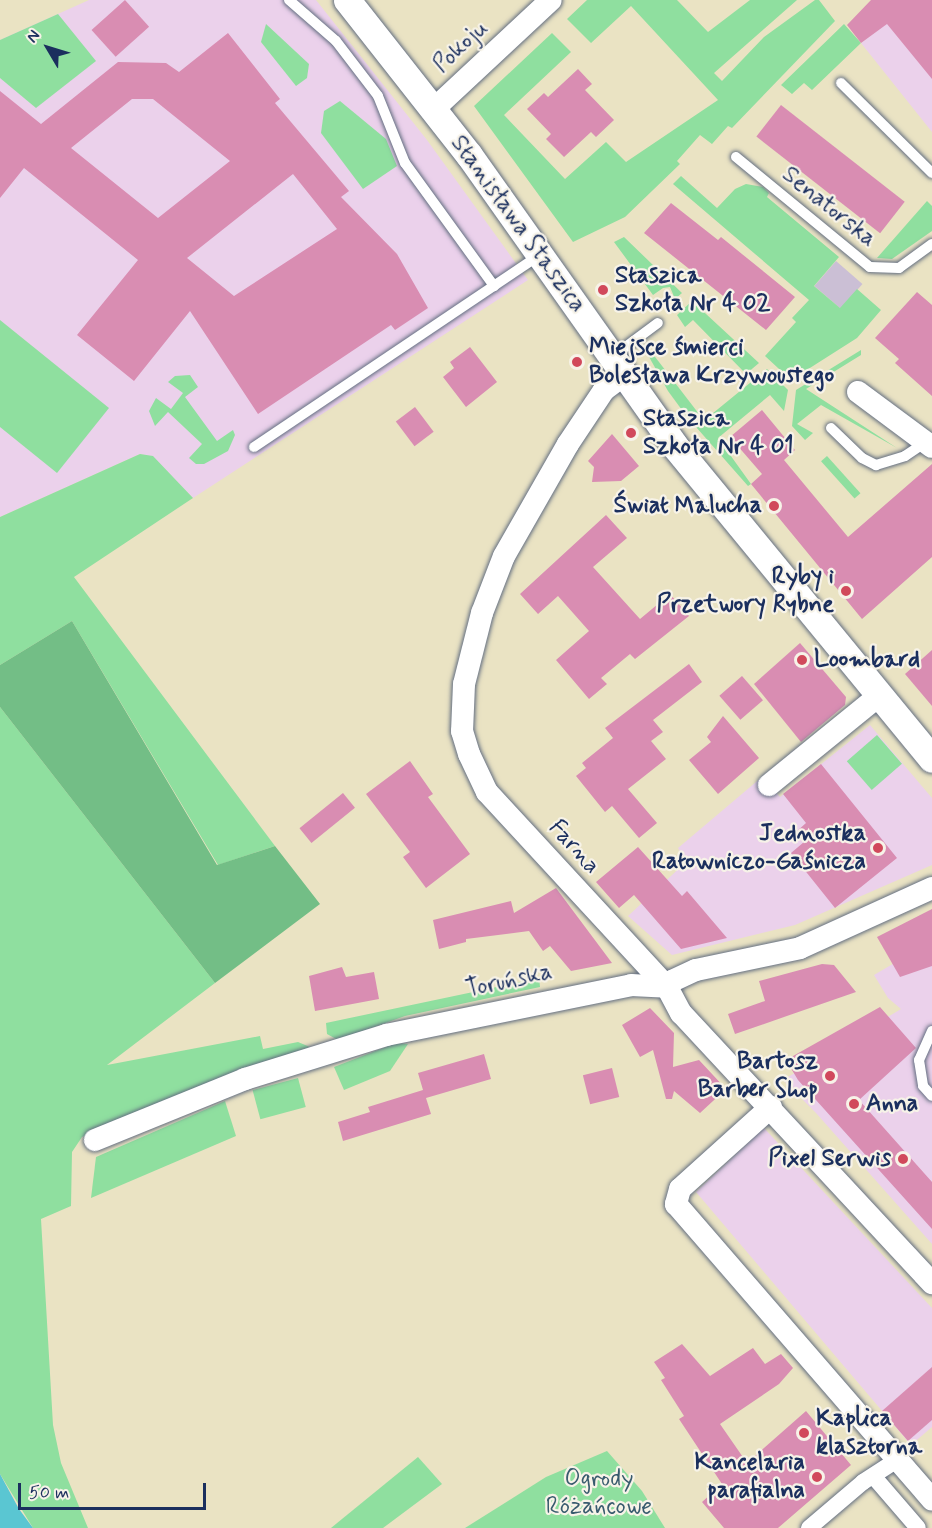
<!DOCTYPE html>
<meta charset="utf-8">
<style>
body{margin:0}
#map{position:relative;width:932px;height:1528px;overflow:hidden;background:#eae3c3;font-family:Mynerve,sans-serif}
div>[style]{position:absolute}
.built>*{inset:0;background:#ebd1eb}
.industrial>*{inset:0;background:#cbbfd5;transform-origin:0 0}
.green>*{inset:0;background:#8fdf9f;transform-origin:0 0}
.forest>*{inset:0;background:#73be86}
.water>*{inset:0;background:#5ac6d2}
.building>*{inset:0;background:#d98db2;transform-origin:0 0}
.roads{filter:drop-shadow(0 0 2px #636e81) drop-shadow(0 0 2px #636e81)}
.service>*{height:10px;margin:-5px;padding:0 5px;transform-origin:5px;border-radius:5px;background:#fff}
.pedestrian>*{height:16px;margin:-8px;padding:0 8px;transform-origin:8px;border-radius:8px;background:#fff}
.minor>*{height:22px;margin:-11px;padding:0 11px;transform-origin:11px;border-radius:11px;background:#fff}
.tertiary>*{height:27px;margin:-13.5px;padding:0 13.5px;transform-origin:13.5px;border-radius:13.5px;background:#fff}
.dots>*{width:16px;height:16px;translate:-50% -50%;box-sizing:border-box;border:3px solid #f7f3e8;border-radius:50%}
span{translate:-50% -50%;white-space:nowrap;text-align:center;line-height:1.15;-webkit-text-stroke:4.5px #f7f3e8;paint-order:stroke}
.street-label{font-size:24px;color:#1b2f5e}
.poi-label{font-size:24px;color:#1b2f5e;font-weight:700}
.left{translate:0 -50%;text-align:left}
.right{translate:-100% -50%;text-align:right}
.park-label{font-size:24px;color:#385b6e}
.north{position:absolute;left:18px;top:18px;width:60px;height:60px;-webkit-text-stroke:4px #f7f3e8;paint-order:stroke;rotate:308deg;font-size:16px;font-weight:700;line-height:24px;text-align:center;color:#1b2f5e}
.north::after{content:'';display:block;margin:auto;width:21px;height:27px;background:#1b2f5e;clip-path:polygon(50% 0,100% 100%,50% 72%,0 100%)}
.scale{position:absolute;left:18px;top:1483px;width:188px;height:27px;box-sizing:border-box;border:3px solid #1b2f5e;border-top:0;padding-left:8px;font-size:18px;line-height:21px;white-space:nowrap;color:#1b2f5e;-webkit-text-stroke:4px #f7f3e8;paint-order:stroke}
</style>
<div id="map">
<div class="built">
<i style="clip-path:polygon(89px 0,316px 0,427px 140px,528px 280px,193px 498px,153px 457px,140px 454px,0 517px,0 40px)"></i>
<i style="clip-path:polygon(914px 0,932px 0,932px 132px,861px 43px)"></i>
<i style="clip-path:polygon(870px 725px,932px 798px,932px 865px,795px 925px,672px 955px,628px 916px,686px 862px,678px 848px,762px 777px,780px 797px)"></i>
<i style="clip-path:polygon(932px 941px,932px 1244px,816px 1113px,783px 1080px,901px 1009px,888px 998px,874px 975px)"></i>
<i style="clip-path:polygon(764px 1128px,932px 1308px,932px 1427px,911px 1445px,696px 1192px)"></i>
</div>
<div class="industrial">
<i style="left:836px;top:261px;width:35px;height:33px;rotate:41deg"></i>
</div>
<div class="green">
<i style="clip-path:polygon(587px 0,677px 0,708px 32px,750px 0,797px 0,714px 73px,722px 81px,764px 37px,815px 0,819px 0,835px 21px,732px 128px,728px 126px,712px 144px,700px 135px,677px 161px,680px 164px,625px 217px,573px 242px,474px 106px,552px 33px,571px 52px,504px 115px,565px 179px,606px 142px,626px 162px,718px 100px,631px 6px,591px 43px,567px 19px)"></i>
<i style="clip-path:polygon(58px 14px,96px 61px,36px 108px,0 78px,0 40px)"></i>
<i style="clip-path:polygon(266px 24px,309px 64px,307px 78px,296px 86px,261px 42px)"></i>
<i style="clip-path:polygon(844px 24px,861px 43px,812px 90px,804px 83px,792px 94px,781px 85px)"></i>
<i style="clip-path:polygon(340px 101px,386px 139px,397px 166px,363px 189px,321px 133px,324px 111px)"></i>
<i style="clip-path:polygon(681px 176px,717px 208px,735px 189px,746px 184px,763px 187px,769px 193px,767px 197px,839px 257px,814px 286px,840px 308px,857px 289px,881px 310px,857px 338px,791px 380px,765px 356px,796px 322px,792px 318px,809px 300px,673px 184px)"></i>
<i style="clip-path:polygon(927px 201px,932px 206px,932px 231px,892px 259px,877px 258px)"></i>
<i style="clip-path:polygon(624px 237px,682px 293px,675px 299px,670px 287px,663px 288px,653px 295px,614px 242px)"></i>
<i style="clip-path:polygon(692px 301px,759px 363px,746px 374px,693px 320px,685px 327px,677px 315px)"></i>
<i style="clip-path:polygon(0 320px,109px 408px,57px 473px,0 427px)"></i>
<i style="clip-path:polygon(649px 349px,699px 414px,690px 421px,668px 391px,648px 355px)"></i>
<i style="clip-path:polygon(861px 350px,861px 355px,806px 389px,897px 448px,821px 405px,797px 424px,813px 433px,805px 440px,792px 426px,796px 390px)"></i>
<i style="clip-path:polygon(767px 369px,788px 390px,784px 411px,770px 395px,718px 438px,751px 484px,748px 486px,696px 427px)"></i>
<i style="clip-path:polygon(190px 375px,198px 387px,185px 397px,217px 441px,233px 430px,235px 435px,228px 451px,204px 464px,196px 464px,189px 458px,202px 444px,168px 412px,155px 426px,149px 411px,156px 398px,171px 409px,183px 393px,168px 382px,175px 376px)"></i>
<i style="clip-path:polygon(140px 454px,153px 456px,193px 498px,74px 577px,275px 846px,218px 865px,72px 621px,0 665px,0 517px)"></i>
<i style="left:827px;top:456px;width:50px;height:8px;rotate:48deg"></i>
<i style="clip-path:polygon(0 707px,215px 983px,107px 1065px,260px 1036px,263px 1049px,298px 1042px,310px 1047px,82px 1137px,72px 1152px,71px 1206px,41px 1219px,53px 1425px,61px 1463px,88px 1528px,33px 1528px,0 1474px)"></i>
<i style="left:877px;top:735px;width:38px;height:40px;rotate:49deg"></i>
<i style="clip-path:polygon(539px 978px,540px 987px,405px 1016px,338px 1040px,327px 1034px,326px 1023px)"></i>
<i style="clip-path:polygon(396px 1043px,408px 1044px,390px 1071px,344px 1090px,334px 1067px)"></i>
<i style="left:298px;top:1078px;width:30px;height:47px;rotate:75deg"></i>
<i style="clip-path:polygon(225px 1101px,236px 1136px,91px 1198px,96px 1157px)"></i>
<i style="clip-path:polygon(607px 1451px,642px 1491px,665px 1528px,465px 1528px,546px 1477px)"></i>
<i style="clip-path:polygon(418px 1457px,442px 1484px,383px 1528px,331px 1528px)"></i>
</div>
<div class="forest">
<i style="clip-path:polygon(72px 621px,217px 865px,275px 846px,320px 904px,215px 983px,0 707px,0 665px)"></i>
</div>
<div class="water">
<i style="clip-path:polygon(0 1474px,19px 1509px,33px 1528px,0 1528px)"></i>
</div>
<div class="building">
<i style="left:125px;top:0;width:36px;height:45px;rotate:48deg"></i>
<i style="clip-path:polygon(871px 0,932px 0,932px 79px,887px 24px,861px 43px,847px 25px)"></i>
<i style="clip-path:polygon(evenodd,228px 33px,280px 99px,275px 103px,349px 191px,341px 197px,397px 254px,428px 308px,395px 330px,391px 325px,258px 414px,190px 311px,134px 381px,77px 335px,138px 260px,24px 168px,0 198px,0 91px,41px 124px,118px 62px,166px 63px,179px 72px,228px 33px,132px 99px,153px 99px,230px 161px,158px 218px,71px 148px,132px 99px,228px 33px,293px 174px,337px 229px,234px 296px,187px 258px,293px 174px)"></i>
<i style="clip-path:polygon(578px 69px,592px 84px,585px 90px,614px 120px,596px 137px,591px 132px,564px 157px,546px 139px,551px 134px,527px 109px,544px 93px,548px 97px)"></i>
<i style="left:781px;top:105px;width:157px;height:40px;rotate:38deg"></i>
<i style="clip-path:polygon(671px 203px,718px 240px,721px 237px,795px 297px,766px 330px,644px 233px)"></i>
<i style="clip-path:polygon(917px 292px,932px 305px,932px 396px,895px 363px,899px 359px,875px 338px)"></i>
<i style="clip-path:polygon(470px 347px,497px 382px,466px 407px,443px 377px,454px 368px,450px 362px)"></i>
<i style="left:415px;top:407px;width:31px;height:24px;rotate:53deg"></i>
<i style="clip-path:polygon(762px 410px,795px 450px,784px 460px,848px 537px,932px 464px,932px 557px,862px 619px,751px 484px,762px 474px,730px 437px)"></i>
<i style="clip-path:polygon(612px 434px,639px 466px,621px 481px,592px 482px,594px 467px,588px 461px)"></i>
<i style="clip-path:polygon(606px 515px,627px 538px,593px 567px,640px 619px,670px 594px,689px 616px,635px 659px,630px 654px,601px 678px,607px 684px,589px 699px,556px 660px,589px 631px,558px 596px,538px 614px,520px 594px)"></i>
<i style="clip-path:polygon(800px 643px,846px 697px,845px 705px,801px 742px,754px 684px)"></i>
<i style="clip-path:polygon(932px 650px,932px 706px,905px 674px)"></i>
<i style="clip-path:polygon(689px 664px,702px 682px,653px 720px,663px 732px,651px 741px,666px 759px,628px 789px,657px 823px,639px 838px,612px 806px,605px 812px,576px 776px,586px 768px,582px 763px,613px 738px,605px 728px)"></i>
<i style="left:742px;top:676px;width:32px;height:30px;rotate:49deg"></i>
<i style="clip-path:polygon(723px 716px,759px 758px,718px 794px,689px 760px,711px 742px,707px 737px)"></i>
<i style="clip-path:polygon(410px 761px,433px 794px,428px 797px,470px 854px,426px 888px,403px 857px,410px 852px,366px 794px)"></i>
<i style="clip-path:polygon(821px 764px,897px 858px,835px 908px,791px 853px,804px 842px,796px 832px,806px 823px,783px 794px)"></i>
<i style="left:343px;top:793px;width:19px;height:56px;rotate:51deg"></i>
<i style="clip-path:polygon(638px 847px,682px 896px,687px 891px,727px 938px,681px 949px,634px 895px,619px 908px,596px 882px)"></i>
<i style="clip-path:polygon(556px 888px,612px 963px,571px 971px,550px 946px,543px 951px,529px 931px,466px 939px,466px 942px,439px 949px,433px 920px,511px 901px,514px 913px)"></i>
<i style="clip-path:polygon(932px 909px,932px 966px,900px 977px,877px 937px)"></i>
<i style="clip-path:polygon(822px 964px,834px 965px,856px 992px,735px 1034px,728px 1014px,765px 1001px,759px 981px)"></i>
<i style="clip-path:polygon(342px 967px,346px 977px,374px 972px,379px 999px,315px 1011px,309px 976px)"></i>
<i style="clip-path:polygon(880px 1007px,916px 1048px,859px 1100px,932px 1182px,932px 1229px,798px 1080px,786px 1060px)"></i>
<i style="clip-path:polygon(650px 1008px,674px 1033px,673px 1067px,699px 1060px,726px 1089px,700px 1113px,674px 1091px,672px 1099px,666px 1099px,653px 1050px,640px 1057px,622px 1025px)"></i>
<i style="clip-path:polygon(484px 1054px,491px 1079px,426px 1098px,431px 1114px,343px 1141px,338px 1122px,370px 1112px,368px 1107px,423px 1090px,418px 1073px)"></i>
<i style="left:612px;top:1068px;width:30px;height:30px;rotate:76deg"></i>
<i style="clip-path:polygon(682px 1344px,710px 1376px,753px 1348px,765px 1364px,781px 1354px,793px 1368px,779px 1384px,720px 1424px,747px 1463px,806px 1411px,851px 1465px,778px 1528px,724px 1528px,702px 1502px,722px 1484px,679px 1419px,684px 1416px,661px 1380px,665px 1378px,654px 1362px)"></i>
<i style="clip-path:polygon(932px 1367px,932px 1420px,908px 1441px,882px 1411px)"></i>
</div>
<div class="roads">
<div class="service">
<i style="left:289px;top:0;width:62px;rotate:41.1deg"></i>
<i style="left:336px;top:41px;width:69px;rotate:52.6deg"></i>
<i style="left:378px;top:96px;width:72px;rotate:68.1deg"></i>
<i style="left:405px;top:163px;width:152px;rotate:54.1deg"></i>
<i style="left:841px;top:83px;width:128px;rotate:44.7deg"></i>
<i style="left:736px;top:157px;width:173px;rotate:39.4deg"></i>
<i style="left:870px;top:267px;width:29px;rotate:2deg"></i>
<i style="left:899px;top:268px;width:41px;rotate:-36deg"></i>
<i style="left:612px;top:357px;width:57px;rotate:-36.5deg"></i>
<i style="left:831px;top:428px;width:43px;rotate:44.1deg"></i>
<i style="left:862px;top:458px;width:16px;rotate:27deg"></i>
<i style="left:876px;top:465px;width:30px;rotate:-17deg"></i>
<i style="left:905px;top:456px;width:25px;rotate:-34deg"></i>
<i style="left:254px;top:447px;width:344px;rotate:-33.9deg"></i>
<i style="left:932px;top:1031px;width:32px;rotate:114deg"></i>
<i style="left:919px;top:1060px;width:26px;rotate:81deg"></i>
<i style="left:923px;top:1086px;width:13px;rotate:48deg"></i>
</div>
<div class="pedestrian">
<i style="left:874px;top:1477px;width:67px;rotate:49.2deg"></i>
<i style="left:809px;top:1528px;width:71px;rotate:-40.4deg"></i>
<i style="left:863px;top:1482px;width:40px;rotate:-32.9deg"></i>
</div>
<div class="minor">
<i style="left:435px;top:108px;width:158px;rotate:-43deg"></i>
<i style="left:624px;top:375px;width:25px;rotate:143deg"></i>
<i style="left:604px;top:390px;width:65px;rotate:123.7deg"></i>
<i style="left:568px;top:444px;width:129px;rotate:119.7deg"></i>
<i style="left:504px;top:556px;width:61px;rotate:111.1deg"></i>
<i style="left:482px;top:613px;width:73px;rotate:104.2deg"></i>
<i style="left:464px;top:684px;width:47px;rotate:92.4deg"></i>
<i style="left:462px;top:731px;width:24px;rotate:73deg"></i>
<i style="left:469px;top:754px;width:42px;rotate:64.7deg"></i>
<i style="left:487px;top:792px;width:265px;rotate:47.3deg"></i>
<i style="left:667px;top:987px;width:30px;rotate:62deg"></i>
<i style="left:681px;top:1013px;width:369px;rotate:47.1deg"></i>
<i style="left:858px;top:392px;width:92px;rotate:36.6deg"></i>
<i style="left:769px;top:785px;width:144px;rotate:-39.1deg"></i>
<i style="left:771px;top:1107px;width:122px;rotate:138deg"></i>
<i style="left:680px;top:1189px;width:16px;rotate:105deg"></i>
<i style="left:676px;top:1204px;width:391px;rotate:49.1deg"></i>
<i style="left:95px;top:1140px;width:162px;rotate:-22.1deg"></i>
<i style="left:245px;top:1079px;width:148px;rotate:-17.3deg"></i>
<i style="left:386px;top:1035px;width:250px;rotate:-11.5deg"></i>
<i style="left:631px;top:985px;width:36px;rotate:3deg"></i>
<i style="left:667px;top:987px;width:8px;rotate:-50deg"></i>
<i style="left:672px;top:981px;width:26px;rotate:-25deg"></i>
<i style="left:696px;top:970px;width:106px;rotate:-11.9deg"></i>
<i style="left:800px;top:948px;width:145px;rotate:-24.4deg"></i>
</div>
<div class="tertiary">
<i style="left:347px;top:0;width:197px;rotate:51.8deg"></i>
<i style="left:469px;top:155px;width:355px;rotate:54.7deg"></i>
<i style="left:674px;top:445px;width:406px;rotate:50.6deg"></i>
</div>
</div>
<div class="dots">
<i style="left:603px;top:290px;background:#d1495b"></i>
<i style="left:577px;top:362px;background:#d1495b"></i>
<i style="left:631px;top:433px;background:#d1495b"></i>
<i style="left:774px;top:506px;background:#d1495b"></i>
<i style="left:846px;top:591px;background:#d1495b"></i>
<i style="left:802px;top:660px;background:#d1495b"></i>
<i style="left:878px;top:848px;background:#d1495b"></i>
<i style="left:830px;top:1076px;background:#d1495b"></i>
<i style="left:854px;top:1104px;background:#d1495b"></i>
<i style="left:903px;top:1159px;background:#d1495b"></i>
<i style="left:804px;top:1433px;background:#d1495b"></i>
<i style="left:817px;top:1477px;background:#d1495b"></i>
</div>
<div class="street-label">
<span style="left:461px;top:47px;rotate:-43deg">Pokoju</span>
<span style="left:829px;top:207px;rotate:39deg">Senatorska</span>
<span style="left:518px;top:224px;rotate:54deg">Stanisława Staszica</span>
<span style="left:574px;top:847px;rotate:48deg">Farna</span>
<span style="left:509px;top:981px;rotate:-12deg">Toruńska</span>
</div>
<div class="poi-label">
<span class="left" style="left:615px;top:290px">Staszica<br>Szkoła Nr 4 02</span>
<span class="left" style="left:589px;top:362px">Miejsce śmierci<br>Bolesława Krzywoustego</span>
<span class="left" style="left:643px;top:433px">Staszica<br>Szkoła Nr 4 01</span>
<span class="right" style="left:762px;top:506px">Świat Malucha</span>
<span class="right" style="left:834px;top:591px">Ryby i<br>Przetwory Rybne</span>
<span class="left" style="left:814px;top:660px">Loombard</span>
<span class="right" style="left:866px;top:848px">Jednostka<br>Ratowniczo-Gaśnicza</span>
<span class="right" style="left:818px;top:1076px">Bartosz<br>Barber Shop</span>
<span class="left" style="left:866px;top:1104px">Anna</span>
<span class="right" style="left:891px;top:1159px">Pixel Serwis</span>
<span class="left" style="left:816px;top:1433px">Kaplica<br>klasztorna</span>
<span class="right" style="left:805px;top:1477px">Kancelaria<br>parafialna</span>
</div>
<div class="park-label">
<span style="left:599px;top:1493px">Ogrody<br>Różańcowe</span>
</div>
<div class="north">N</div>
<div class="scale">50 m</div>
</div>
